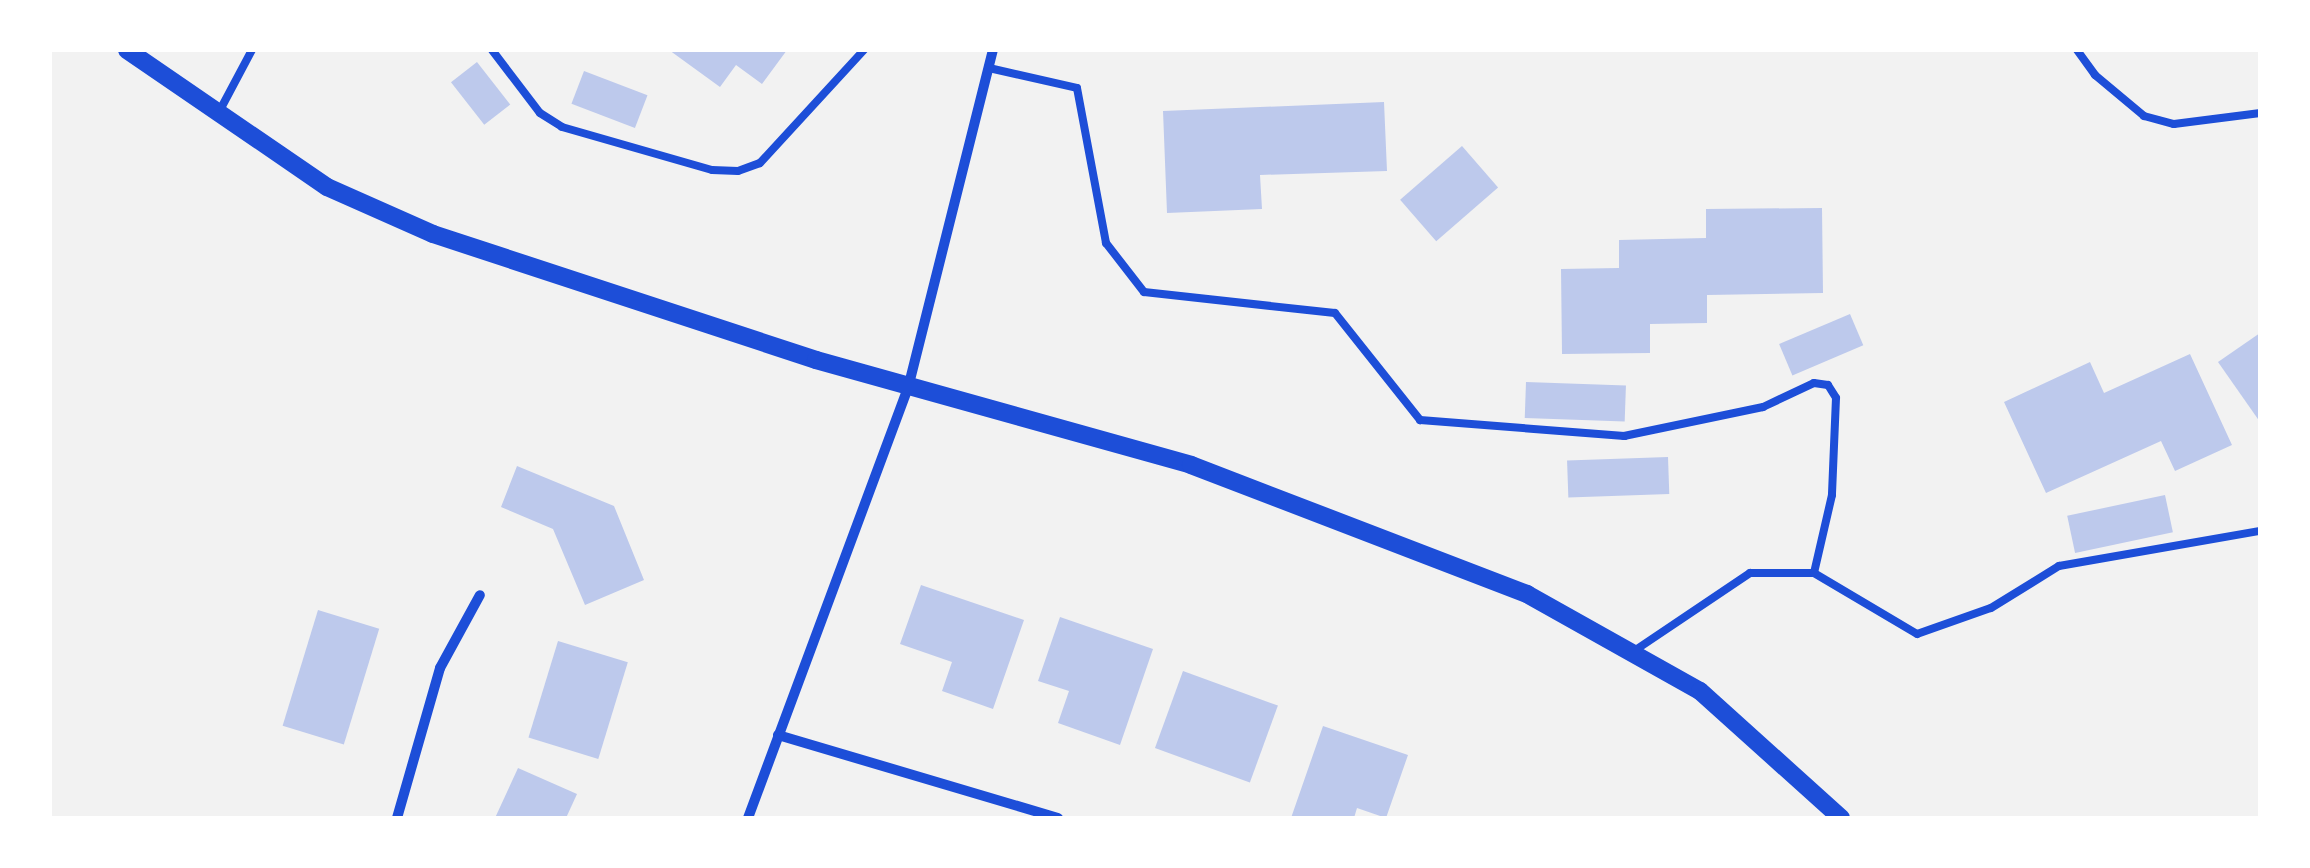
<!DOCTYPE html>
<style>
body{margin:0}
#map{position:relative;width:2310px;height:868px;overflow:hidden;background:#f2f2f2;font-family:"IBM Plex Sans",sans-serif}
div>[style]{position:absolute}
.building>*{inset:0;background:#bdc9ec;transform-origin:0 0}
.service>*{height:8px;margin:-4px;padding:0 4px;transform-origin:4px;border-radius:4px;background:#1d4ed8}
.minor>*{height:10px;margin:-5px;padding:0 5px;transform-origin:5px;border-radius:5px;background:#1d4ed8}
.tertiary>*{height:18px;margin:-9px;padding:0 9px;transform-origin:9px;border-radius:9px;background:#1d4ed8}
span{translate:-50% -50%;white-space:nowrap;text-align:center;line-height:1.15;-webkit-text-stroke:8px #fff;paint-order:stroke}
.frame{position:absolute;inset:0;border:52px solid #fff;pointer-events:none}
</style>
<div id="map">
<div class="building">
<i style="clip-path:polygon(669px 50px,787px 50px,762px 84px,736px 65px,720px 87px)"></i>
<i style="left:477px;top:62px;width:54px;height:33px;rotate:52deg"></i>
<i style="left:584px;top:71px;width:68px;height:35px;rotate:21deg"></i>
<i style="clip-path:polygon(1384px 102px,1387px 171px,1260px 175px,1262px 209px,1167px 213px,1163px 111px)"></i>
<i style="left:1462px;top:146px;width:55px;height:82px;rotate:49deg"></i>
<i style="clip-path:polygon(1822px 208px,1823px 293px,1707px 295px,1707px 323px,1650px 324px,1650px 353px,1562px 354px,1561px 269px,1619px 268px,1619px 240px,1706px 238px,1706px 209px)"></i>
<i style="left:1850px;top:314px;width:34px;height:77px;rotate:67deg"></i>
<i style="clip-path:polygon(2260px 333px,2260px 422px,2218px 362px)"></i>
<i style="clip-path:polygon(2190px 354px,2232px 445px,2175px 471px,2161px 441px,2046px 493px,2004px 402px,2090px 362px,2104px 393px)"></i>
<i style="left:1526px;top:382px;width:100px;height:36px;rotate:2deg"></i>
<i style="left:1668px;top:457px;width:37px;height:101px;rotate:88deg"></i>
<i style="clip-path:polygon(517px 466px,614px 506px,644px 580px,585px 605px,553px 529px,501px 507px)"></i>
<i style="left:2165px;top:495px;width:38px;height:100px;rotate:78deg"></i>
<i style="clip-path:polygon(921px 585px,1024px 620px,993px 709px,942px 691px,952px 662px,900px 644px)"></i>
<i style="left:318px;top:610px;width:64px;height:121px;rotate:17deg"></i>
<i style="clip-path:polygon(1060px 617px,1153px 649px,1120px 745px,1058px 723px,1069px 691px,1038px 681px)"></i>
<i style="left:558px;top:641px;width:73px;height:101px;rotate:17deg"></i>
<i style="left:1183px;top:671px;width:101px;height:82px;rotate:20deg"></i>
<i style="clip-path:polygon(1323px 726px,1408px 755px,1386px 818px,1357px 808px,1354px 818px,1291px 818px)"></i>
<i style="clip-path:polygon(518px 768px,577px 794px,566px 818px,495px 818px)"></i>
</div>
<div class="service">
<i style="left:492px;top:50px;width:79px;rotate:52.7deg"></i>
<i style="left:540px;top:113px;width:26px;rotate:32deg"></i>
<i style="left:562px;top:127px;width:156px;rotate:16deg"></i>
<i style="left:712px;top:170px;width:26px;rotate:2deg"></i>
<i style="left:738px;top:171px;width:23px;rotate:-20deg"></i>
<i style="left:760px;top:163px;width:154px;rotate:-47.4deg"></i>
<i style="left:2077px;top:50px;width:31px;rotate:54deg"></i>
<i style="left:2095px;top:75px;width:64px;rotate:39.9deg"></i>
<i style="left:2144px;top:116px;width:31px;rotate:15deg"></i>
<i style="left:2174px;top:124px;width:87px;rotate:-7.3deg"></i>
<i style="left:989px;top:68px;width:90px;rotate:12.8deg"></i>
<i style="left:1077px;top:88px;width:158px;rotate:79.4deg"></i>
<i style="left:1106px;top:243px;width:62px;rotate:52.2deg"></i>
<i style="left:1144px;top:292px;width:192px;rotate:6.3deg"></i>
<i style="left:1335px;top:313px;width:137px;rotate:51.5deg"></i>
<i style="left:1420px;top:420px;width:205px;rotate:4.5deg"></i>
<i style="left:1624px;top:436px;width:142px;rotate:-11.8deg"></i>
<i style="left:1763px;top:407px;width:56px;rotate:-25.2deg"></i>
<i style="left:1814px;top:383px;width:14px;rotate:8deg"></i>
<i style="left:1828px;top:385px;width:15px;rotate:58deg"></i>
<i style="left:1836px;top:398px;width:97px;rotate:92.4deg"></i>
<i style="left:1832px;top:495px;width:80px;rotate:103deg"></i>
<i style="left:219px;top:112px;width:70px;rotate:-62deg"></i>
<i style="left:1634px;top:651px;width:140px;rotate:-33.9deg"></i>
<i style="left:1750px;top:573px;width:64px"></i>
<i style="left:1814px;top:573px;width:120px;rotate:30.6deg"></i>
<i style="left:1917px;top:634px;width:78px;rotate:-19.4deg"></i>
<i style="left:1991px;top:608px;width:80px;rotate:-31.7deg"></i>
<i style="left:2059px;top:566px;width:204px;rotate:-9.9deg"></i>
</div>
<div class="minor">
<i style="left:778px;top:735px;width:292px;rotate:16.5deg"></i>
<i style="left:397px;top:818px;width:156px;rotate:-74deg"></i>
<i style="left:440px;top:668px;width:83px;rotate:-61.3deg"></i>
<i style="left:748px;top:818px;width:463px;rotate:-69.6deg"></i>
<i style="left:909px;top:384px;width:344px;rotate:-75.9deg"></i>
</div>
<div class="tertiary">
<i style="left:127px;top:50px;width:242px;rotate:34.4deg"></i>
<i style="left:327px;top:187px;width:116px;rotate:23.9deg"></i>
<i style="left:433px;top:234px;width:403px;rotate:18.2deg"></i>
<i style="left:816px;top:360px;width:389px;rotate:15.6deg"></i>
<i style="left:1191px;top:465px;width:360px;rotate:21deg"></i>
<i style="left:1527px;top:594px;width:198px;rotate:29.3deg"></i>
<i style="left:1700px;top:691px;width:190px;rotate:42deg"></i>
</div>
<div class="frame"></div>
</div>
